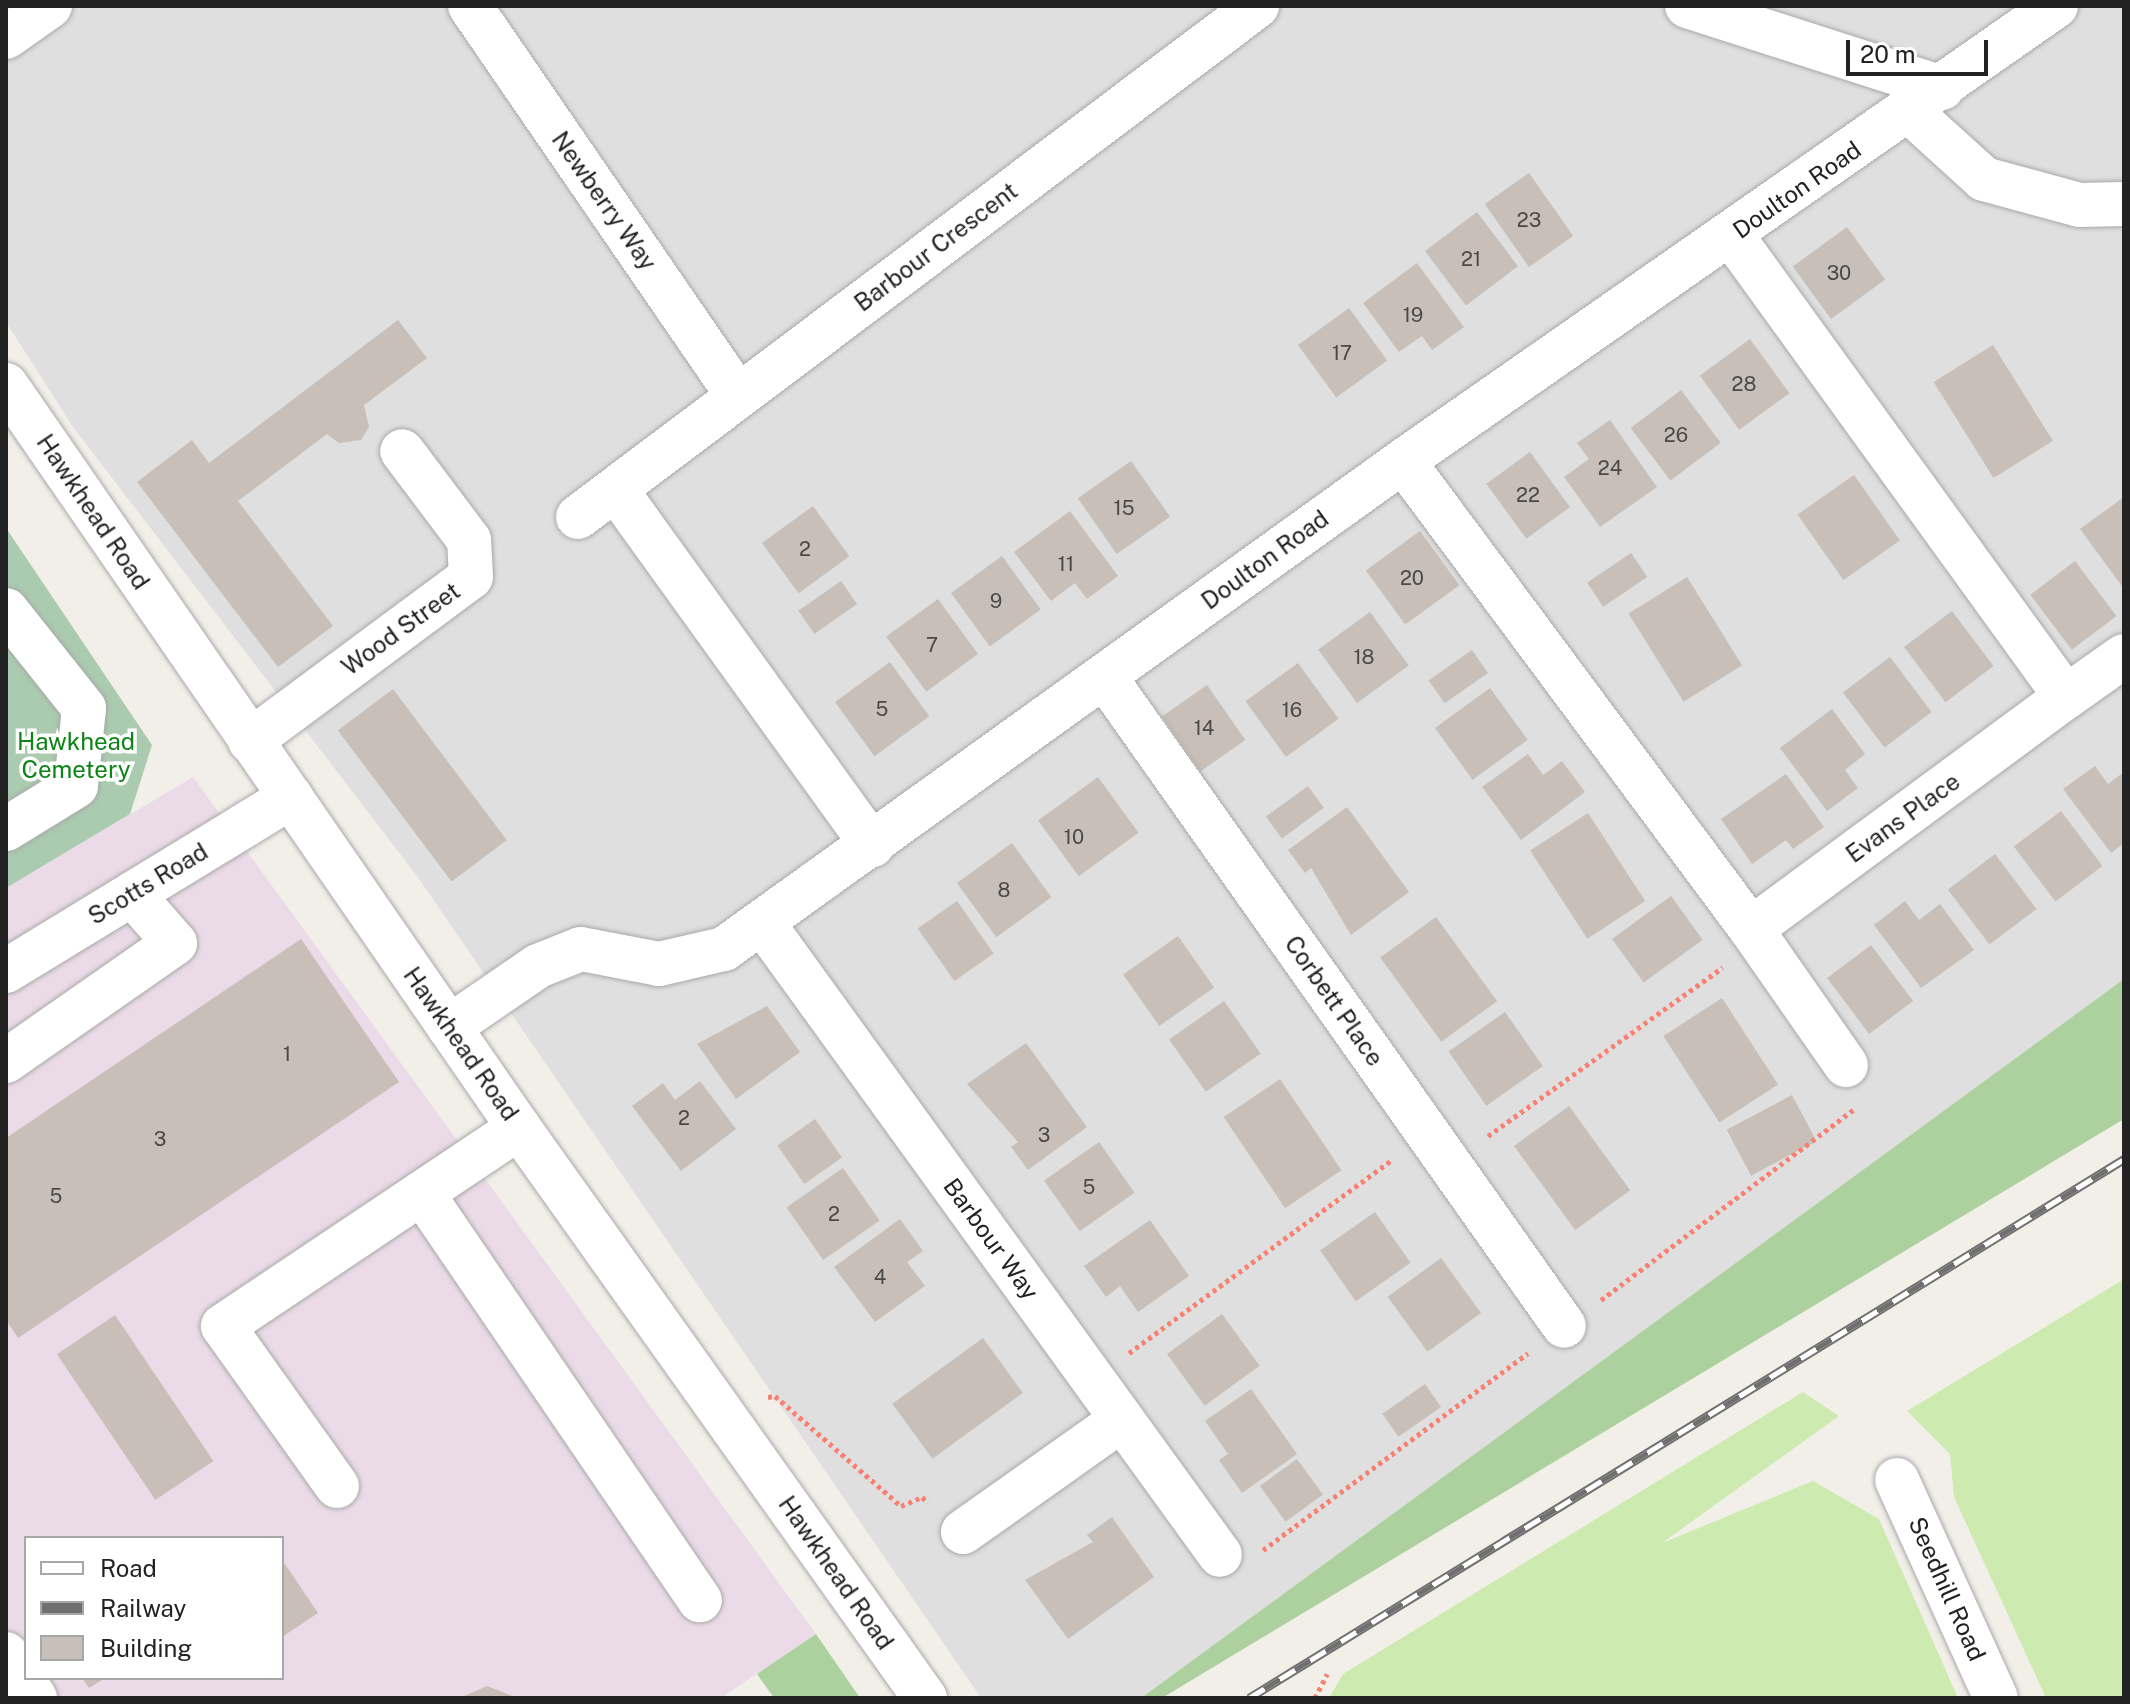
<!DOCTYPE html>
<style>
body{margin:0}
#map{position:relative;width:2130px;height:1704px;overflow:hidden;background:#f2efe9;font-family:"Public Sans",sans-serif}
div>[style]{position:absolute}
.residential>*{inset:0;background:#e0dfdf}
.industrial>*{inset:0;background:#ebdbe8}
.grass>*{inset:0;background:#cdebb0}
.forest>*{inset:0;background:#add19e}
.cemetery>*{inset:0;background:#aacbaf}
.building>*{inset:0;background:#c7bfb8;transform-origin:0 0}
.path>*{height:5px;margin-top:-2.5px;transform-origin:0;background:repeating-linear-gradient(90deg,#fa8072 0 4px,transparent 0 8px)}
.roads{filter:drop-shadow(0 0 2px #a9a9a9) drop-shadow(0 0 2px #a9a9a9)}
.minor>*{height:44px;margin:-22px;padding:0 22px;transform-origin:22px;border-radius:22px;background:#fff}
.rail>*{height:9px;margin-top:-4.5px;transform-origin:0;background:repeating-linear-gradient(90deg,#fff 0 18px,#707070 0 36px);box-sizing:border-box;border-block:2px solid #707070}
span{translate:-50% -50%;white-space:nowrap;text-align:center;line-height:1.15;-webkit-text-stroke:7px #fff;paint-order:stroke}
.number-label{font-size:20px;color:#4b4948}
.number-label span{-webkit-text-stroke-width:0}
.street-label{font-size:24px;color:#222}
.park-label{font-size:24px;color:#0c8416}
.frame{position:absolute;inset:0;border:8px solid #222;pointer-events:none}
.legend{position:absolute;left:24px;top:1536px;width:260px;height:144px;box-sizing:border-box;background:#fff;border:2px solid #a7a7a7;margin:0;padding:10px 14px;list-style:none;font-size:24px;color:#222}
.legend li{display:flex;align-items:center;gap:16px;height:40px}
.legend b{width:40px;border:2px solid #a7a7a7}
.scale{position:absolute;left:1846px;top:40px;width:142px;height:36px;box-sizing:border-box;border:4px solid #222;border-top:0;padding-left:10px;font-size:24px;line-height:28px;white-space:nowrap;color:#222;-webkit-text-stroke:6px #fff;paint-order:stroke}
</style>
<div id="map">
<div class="residential">
<i style="clip-path:polygon(6px 6px,2124px 6px,2124px 979px,1141px 1698px,981px 1698px,417px 876px,73px 427px,6px 322px)"></i>
</div>
<div class="industrial">
<i style="clip-path:polygon(evenodd,193px 777px,816px 1634px,721px 1698px,6px 1698px,6px 888px,193px 777px,26px 1538px,282px 1538px,282px 1678px,26px 1678px,26px 1538px)"></i>
</div>
<div class="grass">
<i style="clip-path:polygon(2124px 1279px,2124px 1698px,2046px 1698px,1954px 1497px,1950px 1454px,1907px 1411px)"></i>
<i style="clip-path:polygon(1803px 1392px,1839px 1416px,1662px 1543px,1813px 1481px,1879px 1519px,1958px 1698px,1329px 1698px,1343px 1674px)"></i>
</div>
<div class="forest">
<i style="clip-path:polygon(2124px 979px,2124px 1119px,1162px 1698px,1141px 1698px)"></i>
<i style="clip-path:polygon(816px 1634px,860px 1698px,774px 1698px,757px 1674px)"></i>
</div>
<div class="cemetery">
<i style="clip-path:polygon(6px 528px,152px 745px,130px 814px,6px 888px)"></i>
</div>
<div class="building">
<i style="left:1529px;top:173px;width:77px;height:54px;rotate:55deg"></i>
<i style="left:1477px;top:212px;width:68px;height:65px;rotate:53deg"></i>
<i style="left:1847px;top:227px;width:65px;height:67px;rotate:54deg"></i>
<i style="clip-path:polygon(1417px 263px,1464px 327px,1432px 350px,1422px 336px,1399px 352px,1363px 303px)"></i>
<i style="left:1349px;top:308px;width:65px;height:63px;rotate:54deg"></i>
<i style="clip-path:polygon(398px 320px,427px 358px,364px 405px,369px 427px,361px 440px,339px 443px,327px 434px,238px 501px,333px 626px,278px 667px,137px 482px,192px 440px,209px 463px)"></i>
<i style="left:1750px;top:339px;width:67px;height:62px;rotate:54deg"></i>
<i style="left:1993px;top:345px;width:113px;height:70px;rotate:58deg"></i>
<i style="left:1681px;top:390px;width:66px;height:63px;rotate:53deg"></i>
<i style="clip-path:polygon(1610px 420px,1657px 487px,1600px 527px,1564px 477px,1589px 459px,1577px 443px)"></i>
<i style="left:1530px;top:452px;width:68px;height:54px;rotate:54deg"></i>
<i style="left:1131px;top:461px;width:68px;height:65px;rotate:55deg"></i>
<i style="left:1854px;top:475px;width:80px;height:69px;rotate:55deg"></i>
<i style="clip-path:polygon(2124px 497px,2124px 589px,2080px 529px)"></i>
<i style="left:813px;top:506px;width:62px;height:63px;rotate:54deg"></i>
<i style="clip-path:polygon(1070px 511px,1118px 576px,1087px 599px,1075px 583px,1051px 601px,1014px 552px)"></i>
<i style="left:1420px;top:531px;width:67px;height:67px;rotate:54deg"></i>
<i style="left:1631px;top:553px;width:29px;height:53px;rotate:56deg"></i>
<i style="left:1002px;top:556px;width:66px;height:63px;rotate:54deg"></i>
<i style="left:2075px;top:561px;width:69px;height:56px;rotate:53deg"></i>
<i style="left:1687px;top:577px;width:104px;height:69px;rotate:58deg"></i>
<i style="left:841px;top:581px;width:28px;height:52px;rotate:55deg"></i>
<i style="left:938px;top:599px;width:68px;height:64px;rotate:54deg"></i>
<i style="left:1952px;top:611px;width:69px;height:60px;rotate:53deg"></i>
<i style="left:1370px;top:612px;width:66px;height:64px;rotate:54deg"></i>
<i style="left:1472px;top:650px;width:28px;height:53px;rotate:55deg"></i>
<i style="left:1890px;top:657px;width:69px;height:59px;rotate:53deg"></i>
<i style="left:890px;top:662px;width:67px;height:68px;rotate:54deg"></i>
<i style="left:1298px;top:663px;width:69px;height:65px;rotate:54deg"></i>
<i style="left:1207px;top:685px;width:67px;height:55px;rotate:55deg"></i>
<i style="left:1490px;top:688px;width:64px;height:68px;rotate:54deg"></i>
<i style="left:393px;top:689px;width:189px;height:69px;rotate:53deg"></i>
<i style="clip-path:polygon(1832px 709px,1865px 754px,1845px 770px,1858px 788px,1827px 811px,1780px 748px)"></i>
<i style="clip-path:polygon(1528px 754px,1543px 775px,1562px 761px,1585px 792px,1521px 840px,1482px 787px)"></i>
<i style="clip-path:polygon(2095px 766px,2108px 784px,2124px 772px,2124px 843px,2111px 853px,2063px 789px)"></i>
<i style="clip-path:polygon(1786px 774px,1824px 827px,1793px 849px,1786px 840px,1752px 864px,1721px 819px)"></i>
<i style="left:1098px;top:777px;width:69px;height:74px;rotate:54deg"></i>
<i style="left:1308px;top:786px;width:27px;height:52px;rotate:54deg"></i>
<i style="clip-path:polygon(1347px 807px,1409px 892px,1351px 935px,1311px 868px,1305px 873px,1288px 850px)"></i>
<i style="left:2061px;top:811px;width:69px;height:59px;rotate:53deg"></i>
<i style="left:1588px;top:813px;width:105px;height:69px;rotate:57deg"></i>
<i style="left:1012px;top:843px;width:67px;height:68px;rotate:54deg"></i>
<i style="left:1995px;top:854px;width:69px;height:59px;rotate:53deg"></i>
<i style="left:1671px;top:896px;width:54px;height:73px;rotate:54deg"></i>
<i style="left:957px;top:901px;width:64px;height:48px;rotate:55deg"></i>
<i style="clip-path:polygon(1905px 901px,1919px 920px,1940px 904px,1974px 950px,1921px 988px,1874px 925px)"></i>
<i style="left:1436px;top:917px;width:104px;height:69px;rotate:54deg"></i>
<i style="left:1178px;top:936px;width:63px;height:67px;rotate:55deg"></i>
<i style="clip-path:polygon(301px 939px,399px 1082px,18px 1338px,6px 1320px,6px 1138px)"></i>
<i style="left:1871px;top:945px;width:70px;height:55px;rotate:53deg"></i>
<i style="left:1722px;top:998px;width:103px;height:70px;rotate:57deg"></i>
<i style="left:1224px;top:1001px;width:64px;height:67px;rotate:55deg"></i>
<i style="clip-path:polygon(767px 1006px,800px 1052px,736px 1099px,697px 1044px)"></i>
<i style="left:1505px;top:1012px;width:66px;height:69px;rotate:55deg"></i>
<i style="clip-path:polygon(1026px 1043px,1087px 1127px,1028px 1170px,1011px 1147px,1018px 1142px,967px 1084px)"></i>
<i style="left:1280px;top:1079px;width:110px;height:68px;rotate:56deg"></i>
<i style="clip-path:polygon(700px 1081px,736px 1129px,681px 1171px,632px 1106px,663px 1083px,675px 1100px)"></i>
<i style="left:1792px;top:1095px;width:52px;height:74px;rotate:62deg"></i>
<i style="left:1569px;top:1106px;width:104px;height:68px;rotate:54deg"></i>
<i style="left:815px;top:1119px;width:47px;height:46px;rotate:55deg"></i>
<i style="left:1099px;top:1142px;width:62px;height:67px;rotate:55deg"></i>
<i style="left:843px;top:1168px;width:64px;height:69px;rotate:55deg"></i>
<i style="left:1375px;top:1212px;width:62px;height:67px;rotate:55deg"></i>
<i style="clip-path:polygon(900px 1219px,923px 1251px,907px 1262px,925px 1286px,875px 1322px,834px 1267px)"></i>
<i style="clip-path:polygon(1150px 1220px,1189px 1276px,1138px 1312px,1120px 1286px,1106px 1297px,1084px 1266px)"></i>
<i style="left:1441px;top:1258px;width:68px;height:66px;rotate:54deg"></i>
<i style="left:1222px;top:1314px;width:64px;height:68px;rotate:54deg"></i>
<i style="left:115px;top:1315px;width:176px;height:70px;rotate:56deg"></i>
<i style="left:983px;top:1338px;width:68px;height:112px;rotate:54deg"></i>
<i style="left:1425px;top:1384px;width:28px;height:52px;rotate:55deg"></i>
<i style="clip-path:polygon(1251px 1389px,1297px 1454px,1242px 1493px,1219px 1460px,1228px 1454px,1205px 1421px)"></i>
<i style="left:1297px;top:1459px;width:44px;height:46px;rotate:54deg"></i>
<i style="clip-path:polygon(1112px 1517px,1154px 1577px,1068px 1639px,1025px 1580px,1093px 1542px,1087px 1535px)"></i>
<i style="clip-path:polygon(285px 1564px,318px 1613px,282px 1637px,282px 1566px)"></i>
<i style="clip-path:polygon(82px 1678px,105px 1678px,89px 1688px)"></i>
<i style="clip-path:polygon(487px 1686px,518px 1698px,460px 1698px)"></i>
</div>
<div class="path">
<i style="left:1488px;top:1136px;width:289px;rotate:-35.7deg"></i>
<i style="left:1601px;top:1300px;width:316px;rotate:-37deg"></i>
<i style="left:1129px;top:1353px;width:326px;rotate:-36.3deg"></i>
<i style="left:768px;top:1397px;width:7px;rotate:-8deg"></i>
<i style="left:775px;top:1396px;width:167px;rotate:41.1deg"></i>
<i style="left:901px;top:1506px;width:23px;rotate:-23deg"></i>
<i style="left:922px;top:1497px;width:8px;rotate:40deg"></i>
<i style="left:1263px;top:1550px;width:330px;rotate:-36.6deg"></i>
<i style="left:1315px;top:1698px;width:27px;rotate:-63deg"></i>
</div>
<div class="roads">
<div class="minor">
<i style="left:470px;top:6px;width:473px;rotate:55.5deg"></i>
<i style="left:1687px;top:6px;width:268px;rotate:17.8deg"></i>
<i style="left:6px;top:37px;width:54px;rotate:-35.2deg"></i>
<i style="left:1909px;top:111px;width:101px;rotate:42.2deg"></i>
<i style="left:1984px;top:179px;width:99px;rotate:15.2deg"></i>
<i style="left:2080px;top:205px;width:44px;rotate:-1.3deg"></i>
<i style="left:6px;top:385px;width:903px;rotate:55.38deg"></i>
<i style="left:519px;top:1128px;width:700px;rotate:54.54deg"></i>
<i style="left:1403px;top:461px;width:583px;rotate:53.37deg"></i>
<i style="left:1751px;top:929px;width:391px;rotate:-36.4deg"></i>
<i style="left:2066px;top:697px;width:569px;rotate:-125.92deg"></i>
<i style="left:616px;top:490px;width:438px;rotate:54.2deg"></i>
<i style="left:578px;top:517px;width:850px;rotate:-36.96deg"></i>
<i style="left:6px;top:610px;width:125px;rotate:51.5deg"></i>
<i style="left:84px;top:708px;width:78px;rotate:95.9deg"></i>
<i style="left:76px;top:786px;width:82px;rotate:148.4deg"></i>
<i style="left:1104px;top:676px;width:796px;rotate:54.71deg"></i>
<i style="left:2066px;top:697px;width:71px;rotate:-35.3deg"></i>
<i style="left:250px;top:741px;width:275px;rotate:-36.6deg"></i>
<i style="left:471px;top:577px;width:37px;rotate:-93deg"></i>
<i style="left:469px;top:540px;width:111px;rotate:-127deg"></i>
<i style="left:762px;top:922px;width:781px;rotate:54.11deg"></i>
<i style="left:1751px;top:929px;width:166px;rotate:55.1deg"></i>
<i style="left:6px;top:971px;width:334px;rotate:-31.4deg"></i>
<i style="left:449px;top:1027px;width:108px;rotate:-34.4deg"></i>
<i style="left:538px;top:966px;width:46px;rotate:-21.6deg"></i>
<i style="left:581px;top:949px;width:79px;rotate:10.9deg"></i>
<i style="left:659px;top:964px;width:67px;rotate:-13deg"></i>
<i style="left:724px;top:949px;width:836px;rotate:-35.7deg"></i>
<i style="left:1403px;top:461px;width:796px;rotate:-34.87deg"></i>
<i style="left:6px;top:1061px;width:206px;rotate:-34.9deg"></i>
<i style="left:175px;top:943px;width:65px;rotate:-131.3deg"></i>
<i style="left:422px;top:1193px;width:493px;rotate:55.7deg"></i>
<i style="left:1897px;top:1480px;width:239px;rotate:65.6deg"></i>
<i style="left:337px;top:1486px;width:196px;rotate:-125.5deg"></i>
<i style="left:223px;top:1326px;width:356px;rotate:-33.8deg"></i>
<i style="left:963px;top:1532px;width:194px;rotate:-35.3deg"></i>
<i style="left:6px;top:1654px;width:53px;rotate:56.6deg"></i>
</div>
</div>
<div class="rail">
<i style="left:1249px;top:1698px;width:1028px;rotate:-31.63deg"></i>
</div>
<div class="number-label">
<span style="left:1529px;top:220px">23</span>
<span style="left:1471px;top:259px">21</span>
<span style="left:1839px;top:273px">30</span>
<span style="left:1413px;top:315px">19</span>
<span style="left:1342px;top:353px">17</span>
<span style="left:1744px;top:384px">28</span>
<span style="left:1676px;top:435px">26</span>
<span style="left:1610px;top:468px">24</span>
<span style="left:1528px;top:495px">22</span>
<span style="left:1124px;top:508px">15</span>
<span style="left:805px;top:549px">2</span>
<span style="left:1066px;top:564px">11</span>
<span style="left:1412px;top:578px">20</span>
<span style="left:996px;top:601px">9</span>
<span style="left:932px;top:645px">7</span>
<span style="left:1364px;top:657px">18</span>
<span style="left:882px;top:709px">5</span>
<span style="left:1292px;top:710px">16</span>
<span style="left:1204px;top:728px">14</span>
<span style="left:1074px;top:837px">10</span>
<span style="left:1004px;top:890px">8</span>
<span style="left:287px;top:1054px">1</span>
<span style="left:684px;top:1118px">2</span>
<span style="left:1044px;top:1135px">3</span>
<span style="left:160px;top:1139px">3</span>
<span style="left:1089px;top:1187px">5</span>
<span style="left:56px;top:1196px">5</span>
<span style="left:834px;top:1214px">2</span>
<span style="left:880px;top:1277px">4</span>
</div>
<div class="street-label">
<span style="left:1797px;top:190px;rotate:-35deg">Doulton Road</span>
<span style="left:604px;top:201px;rotate:55deg">Newberry Way</span>
<span style="left:936px;top:247px;rotate:-37deg">Barbour Crescent</span>
<span style="left:93px;top:512px;rotate:56deg">Hawkhead Road</span>
<span style="left:1265px;top:560px;rotate:-36deg">Doulton Road</span>
<span style="left:401px;top:629px;rotate:-36deg">Wood Street</span>
<span style="left:1903px;top:818px;rotate:-36deg">Evans Place</span>
<span style="left:148px;top:884px;rotate:-31deg">Scotts Road</span>
<span style="left:1334px;top:1001px;rotate:55deg">Corbett Place</span>
<span style="left:461px;top:1044px;rotate:55deg">Hawkhead Road</span>
<span style="left:991px;top:1239px;rotate:54deg">Barbour Way</span>
<span style="left:836px;top:1573px;rotate:55deg">Hawkhead Road</span>
<span style="left:1947px;top:1589px;rotate:66deg">Seedhill Road</span>
</div>
<div class="park-label">
<span style="left:76px;top:756px">Hawkhead<br>Cemetery</span>
</div>
<div class="frame"></div>
<ul class="legend">
<li><b style="height:10px;background:#fff"></b>Road</li>
<li><b style="height:10px;background:#707070"></b>Railway</li>
<li><b style="height:22px;background:#c7bfb8"></b>Building</li>
</ul>
<div class="scale">20 m</div>
</div>
